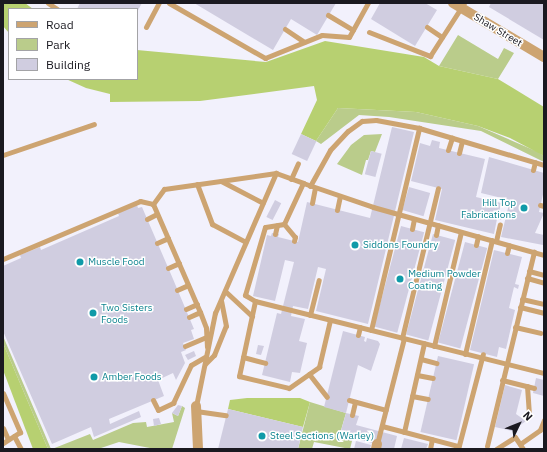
<!DOCTYPE html>
<style>
body{margin:0}
#map{position:relative;width:547px;height:452px;overflow:hidden;background:#f2f1fc;font-family:"IBM Plex Sans",sans-serif}
div>[style]{position:absolute}
.green>*{inset:0;background:#bacc8b}
.forest>*{inset:0;background:#b7d071}
.building>*{inset:0;background:#d0cde0;transform-origin:0 0}
.lane>*{height:5px;margin:-2.5px;padding:0 2.5px;transform-origin:2.5px;border-radius:2.5px;background:#cda471}
.street>*{height:10px;margin:-5px;padding:0 5px;transform-origin:5px;border-radius:5px;background:#cda471}
.dots>*{width:11px;height:11px;translate:-50% -50%;box-sizing:border-box;border:2px solid #fff;border-radius:50%}
span{translate:-50% -50%;white-space:nowrap;text-align:center;line-height:1.15;-webkit-text-stroke:3px #fff;paint-order:stroke}
.street-label{font-size:10px;color:#1a1920}
.culture-label{font-size:10px;color:#0d838f}
.right{translate:-100% -50%;text-align:right}
.left{translate:0 -50%;text-align:left}
.frame{position:absolute;inset:0;border:4px solid #1a1920;pointer-events:none}
.legend{position:absolute;left:8px;top:8px;width:130px;height:72px;box-sizing:border-box;background:#fff;border:1px solid #a3a3a6;margin:0;padding:5px 7px;list-style:none;font-size:12px;color:#1a1920}
.legend li{display:flex;align-items:center;gap:8px;height:20px}
.legend b{width:20px;border:1px solid #a3a3a6}
.north{position:absolute;left:499px;top:404px;width:40px;height:40px;-webkit-text-stroke:3px #fff;paint-order:stroke;rotate:47deg;font-size:11px;font-weight:700;line-height:16px;text-align:center;color:#1a1920}
.north::after{content:'';display:block;margin:auto;width:14px;height:18px;background:#1a1920;clip-path:polygon(50% 0,100% 100%,50% 72%,0 100%)}
</style>
<div id="map">
<div class="green">
<i style="clip-path:polygon(458px 35px,498px 59px,504px 48px,514px 53px,498px 79px,439px 66px)"></i>
<i style="clip-path:polygon(338px 108px,416px 112px,478px 126px,538px 152px,544px 156px,544px 162px,481px 131px,389px 117px,359px 115px,321px 144px,316px 141px)"></i>
<i style="clip-path:polygon(382px 134px,375px 152px,371px 151px,368px 160px,366px 160px,362px 175px,337px 164px,351px 145px,364px 135px)"></i>
<i style="clip-path:polygon(3px 336px,51px 449px,52px 449px,48px 449px,3px 343px)"></i>
<i style="clip-path:polygon(310px 402px,346px 413px,339px 437px,352px 441px,350px 449px,314px 442px,312px 449px,298px 449px)"></i>
<i style="clip-path:polygon(182px 406px,185px 408px,172px 449px,155px 449px,119px 442px,98px 449px,52px 449px,90px 434px,93px 440px,133px 423px,146px 422px,147px 427px,174px 422px,172px 413px,178px 416px)"></i>
</div>
<div class="forest">
<i style="clip-path:polygon(3px 3px,25px 3px,33px 9px,9px 9px,9px 33px,3px 26px)"></i>
<i style="clip-path:polygon(325px 41px,424px 57px,439px 66px,498px 79px,544px 107px,544px 156px,510px 138px,478px 126px,416px 112px,338px 108px,316px 141px,301px 134px,317px 100px,314px 86px,200px 101px,110px 102px,110px 94px,86px 88px,66px 79px,137px 79px,137px 50px,266px 62px)"></i>
<i style="clip-path:polygon(3px 343px,48px 449px,33px 449px,3px 370px)"></i>
<i style="clip-path:polygon(247px 398px,300px 398px,310px 402px,303px 427px,228px 409px,230px 400px)"></i>
</div>
<div class="building">
<i style="clip-path:polygon(80px 3px,142px 3px,137px 12px,137px 9px,77px 9px)"></i>
<i style="clip-path:polygon(194px 3px,336px 3px,317px 35px,291px 19px,273px 50px)"></i>
<i style="clip-path:polygon(380px 3px,425px 3px,437px 10px,415px 46px,371px 19px)"></i>
<i style="clip-path:polygon(491px 3px,544px 3px,544px 40px,489px 7px)"></i>
<i style="clip-path:polygon(392px 127px,414px 132px,368px 324px,316px 311px,326px 269px,318px 267px,308px 309px,293px 306px,291px 316px,305px 319px,299px 341px,307px 343px,300px 373px,292px 372px,290px 382px,262px 375px,277px 313px,281px 314px,294px 262px,285px 260px,275px 301px,253px 296px,267px 235px,271px 236px,272px 233px,279px 234px,278px 237px,298px 242px,307px 202px,370px 218px)"></i>
<i style="left:301px;top:134px;width:17px;height:22px;rotate:25deg"></i>
<i style="clip-path:polygon(432px 140px,440px 142px,439px 148px,485px 159px,476px 197px,501px 203px,499px 212px,503px 213px,501px 220px,497px 219px,494px 234px,435px 220px,442px 189px,411px 181px,420px 143px,430px 146px)"></i>
<i style="left:371px;top:151px;width:11px;height:24px;rotate:15deg"></i>
<i style="clip-path:polygon(489px 157px,544px 173px,544px 190px,539px 212px,544px 213px,535px 233px,544px 235px,543px 245px,501px 237px,510px 200px,481px 193px)"></i>
<i style="left:409px;top:187px;width:22px;height:24px;rotate:16deg"></i>
<i style="left:275px;top:200px;width:7px;height:19px;rotate:27deg"></i>
<i style="clip-path:polygon(137px 205px,138px 208px,142px 207px,173px 279px,194px 329px,191px 330px,194px 339px,183px 343px,186px 350px,181px 352px,185px 363px,176px 380px,173px 373px,158px 380px,164px 396px,109px 419px,110px 424px,139px 411px,141px 417px,94px 437px,91px 427px,52px 444px,3px 331px,3px 266px,21px 258px,20px 255px,40px 247px,41px 250px,119px 216px,118px 213px)"></i>
<i style="left:401px;top:226px;width:24px;height:104px;rotate:15deg"></i>
<i style="left:433px;top:234px;width:23px;height:104px;rotate:15deg"></i>
<i style="left:465px;top:242px;width:23px;height:104px;rotate:15deg"></i>
<i style="clip-path:polygon(494px 250px,522px 257px,515px 284px,519px 285px,518px 289px,514px 287px,509px 308px,515px 310px,506px 349px,499px 347px,497px 357px,470px 350px)"></i>
<i style="clip-path:polygon(343px 331px,365px 337px,364px 341px,366px 342px,367px 338px,378px 341px,380px 344px,371px 371px,358px 365px,346px 413px,324px 407px)"></i>
<i style="clip-path:polygon(258px 345px,264px 346px,261px 355px,256px 354px)"></i>
<i style="clip-path:polygon(194px 351px,196px 356px,188px 360px,185px 355px)"></i>
<i style="left:438px;top:356px;width:37px;height:78px;rotate:13deg"></i>
<i style="clip-path:polygon(536px 378px,544px 380px,544px 396px,533px 393px)"></i>
<i style="clip-path:polygon(505px 385px,522px 390px,516px 414px,526px 421px,512px 431px,495px 427px)"></i>
<i style="clip-path:polygon(178px 405px,182px 406px,178px 416px,172px 413px)"></i>
<i style="clip-path:polygon(228px 409px,303px 427px,298px 449px,218px 449px)"></i>
<i style="clip-path:polygon(346px 413px,359px 416px,356px 425px,397px 436px,394px 449px,380px 449px,381px 445px,353px 438px,352px 441px,339px 438px)"></i>
<i style="clip-path:polygon(159px 418px,161px 424px,154px 426px,153px 419px)"></i>
<i style="clip-path:polygon(404px 438px,428px 444px,426px 449px,401px 449px)"></i>
<i style="clip-path:polygon(356px 441px,371px 445px,370px 449px,354px 449px)"></i>
</div>
<div class="lane">
<i style="left:48px;top:3px;width:11px;rotate:34deg"></i>
<i style="left:169px;top:3px;width:111px;rotate:29.8deg"></i>
<i style="left:265px;top:58px;width:61px;rotate:-22deg"></i>
<i style="left:322px;top:35px;width:27px;rotate:4deg"></i>
<i style="left:349px;top:37px;width:39px;rotate:-61deg"></i>
<i style="left:328px;top:15px;width:29px;rotate:31deg"></i>
<i style="left:146px;top:27px;width:27px;rotate:-62deg"></i>
<i style="left:427px;top:27px;width:18px;rotate:34deg"></i>
<i style="left:285px;top:29px;width:23px;rotate:34deg"></i>
<i style="left:369px;top:32px;width:66px;rotate:21.5deg"></i>
<i style="left:430px;top:56px;width:63px;rotate:-57.3deg"></i>
<i style="left:448px;top:150px;width:13px;rotate:-72deg"></i>
<i style="left:459px;top:153px;width:12px;rotate:-76deg"></i>
<i style="left:3px;top:155px;width:96px;rotate:-18.8deg"></i>
<i style="left:533px;top:170px;width:8px;rotate:-76deg"></i>
<i style="left:276px;top:173px;width:29px;rotate:20deg"></i>
<i style="left:303px;top:183px;width:45px;rotate:114.9deg"></i>
<i style="left:284px;top:224px;width:19px;rotate:171deg"></i>
<i style="left:265px;top:227px;width:71px;rotate:106.4deg"></i>
<i style="left:245px;top:295px;width:12px;rotate:31deg"></i>
<i style="left:255px;top:301px;width:298px;rotate:14deg"></i>
<i style="left:291px;top:179px;width:17px;rotate:-66deg"></i>
<i style="left:221px;top:181px;width:47px;rotate:27.6deg"></i>
<i style="left:303px;top:183px;width:74px;rotate:18.9deg"></i>
<i style="left:373px;top:207px;width:178px;rotate:15.7deg"></i>
<i style="left:197px;top:184px;width:43px;rotate:69.4deg"></i>
<i style="left:212px;top:224px;width:38px;rotate:28deg"></i>
<i style="left:310px;top:186px;width:41px;rotate:-60.9deg"></i>
<i style="left:330px;top:150px;width:26px;rotate:-47deg"></i>
<i style="left:348px;top:131px;width:17px;rotate:-36deg"></i>
<i style="left:362px;top:121px;width:14px;rotate:-4deg"></i>
<i style="left:376px;top:120px;width:44px;rotate:10.5deg"></i>
<i style="left:419px;top:128px;width:130px;rotate:16.5deg"></i>
<i style="left:312px;top:203px;width:15px;rotate:-79deg"></i>
<i style="left:540px;top:205px;width:4px;rotate:14deg"></i>
<i style="left:337px;top:210px;width:14px;rotate:-78deg"></i>
<i style="left:147px;top:219px;width:11px;rotate:-27deg"></i>
<i style="left:284px;top:224px;width:17px;rotate:50deg"></i>
<i style="left:295px;top:237px;width:4px;rotate:104deg"></i>
<i style="left:412px;top:229px;width:10px;rotate:-79deg"></i>
<i style="left:275px;top:234px;width:9px;rotate:-77deg"></i>
<i style="left:436px;top:235px;width:10px;rotate:-79deg"></i>
<i style="left:496px;top:241px;width:17px;rotate:-77deg"></i>
<i style="left:157px;top:243px;width:12px;rotate:-24deg"></i>
<i style="left:476px;top:245px;width:9px;rotate:-77deg"></i>
<i style="left:507px;top:253px;width:8px;rotate:-76deg"></i>
<i style="left:3px;top:259px;width:149px;rotate:-22.9deg"></i>
<i style="left:140px;top:201px;width:13px;rotate:13deg"></i>
<i style="left:168px;top:268px;width:12px;rotate:-24deg"></i>
<i style="left:529px;top:271px;width:16px;rotate:15deg"></i>
<i style="left:527px;top:278px;width:18px;rotate:16deg"></i>
<i style="left:177px;top:290px;width:12px;rotate:-24deg"></i>
<i style="left:225px;top:291px;width:37px;rotate:43deg"></i>
<i style="left:522px;top:299px;width:23px;rotate:13deg"></i>
<i style="left:255px;top:301px;width:77px;rotate:102deg"></i>
<i style="left:239px;top:376px;width:51px;rotate:13.5deg"></i>
<i style="left:289px;top:388px;width:37px;rotate:-35deg"></i>
<i style="left:319px;top:367px;width:48px;rotate:-76.8deg"></i>
<i style="left:520px;top:307px;width:25px;rotate:14deg"></i>
<i style="left:186px;top:309px;width:12px;rotate:-24deg"></i>
<i style="left:310px;top:315px;width:36px;rotate:-76deg"></i>
<i style="left:189px;top:317px;width:12px;rotate:-24deg"></i>
<i style="left:515px;top:327px;width:26px;rotate:13deg"></i>
<i style="left:371px;top:330px;width:208px;rotate:-76.6deg"></i>
<i style="left:358px;top:335px;width:8px;rotate:-76deg"></i>
<i style="left:402px;top:338px;width:154px;rotate:-76.5deg"></i>
<i style="left:185px;top:346px;width:23px;rotate:-23deg"></i>
<i style="left:434px;top:346px;width:117px;rotate:-76.7deg"></i>
<i style="left:465px;top:354px;width:117px;rotate:-76.7deg"></i>
<i style="left:243px;top:357px;width:23px;rotate:15deg"></i>
<i style="left:421px;top:359px;width:16px;rotate:15deg"></i>
<i style="left:205px;top:364px;width:13px;rotate:-45deg"></i>
<i style="left:214px;top:355px;width:31px;rotate:-68deg"></i>
<i style="left:226px;top:326px;width:25px;rotate:-101deg"></i>
<i style="left:309px;top:374px;width:29px;rotate:52deg"></i>
<i style="left:417px;top:375px;width:16px;rotate:11deg"></i>
<i style="left:502px;top:380px;width:33px;rotate:14deg"></i>
<i style="left:527px;top:386px;width:26px;rotate:86deg"></i>
<i style="left:3px;top:393px;width:43px;rotate:66.4deg"></i>
<i style="left:20px;top:432px;width:20px;rotate:147deg"></i>
<i style="left:412px;top:396px;width:16px;rotate:11deg"></i>
<i style="left:153px;top:400px;width:11px;rotate:63deg"></i>
<i style="left:158px;top:410px;width:17px;rotate:-25deg"></i>
<i style="left:173px;top:403px;width:42px;rotate:-64.7deg"></i>
<i style="left:191px;top:365px;width:16px;rotate:-30deg"></i>
<i style="left:349px;top:400px;width:38px;rotate:15deg"></i>
<i style="left:196px;top:406px;width:95px;rotate:-78.5deg"></i>
<i style="left:215px;top:313px;width:153px;rotate:-66.5deg"></i>
<i style="left:276px;top:173px;width:113px;rotate:171.9deg"></i>
<i style="left:164px;top:189px;width:19px;rotate:126deg"></i>
<i style="left:153px;top:204px;width:118px;rotate:66.5deg"></i>
<i style="left:200px;top:312px;width:17px;rotate:69deg"></i>
<i style="left:206px;top:328px;width:19px;rotate:87deg"></i>
<i style="left:196px;top:411px;width:30px;rotate:8deg"></i>
<i style="left:352px;top:415px;width:13px;rotate:-77deg"></i>
<i style="left:382px;top:426px;width:79px;rotate:14.7deg"></i>
<i style="left:3px;top:428px;width:12px;rotate:66deg"></i>
<i style="left:404px;top:432px;width:91px;rotate:-77.3deg"></i>
<i style="left:14px;top:436px;width:15px;rotate:62deg"></i>
<i style="left:377px;top:444px;width:109px;rotate:-75.7deg"></i>
<i style="left:520px;top:444px;width:24px;rotate:-35deg"></i>
<i style="left:540px;top:430px;width:11px;rotate:-68deg"></i>
<i style="left:487px;top:446px;width:200px;rotate:-76.4deg"></i>
<i style="left:430px;top:449px;width:10px;rotate:-79deg"></i>
<i style="left:458px;top:449px;width:98px;rotate:-75.3deg"></i>
<i style="left:496px;top:449px;width:22px;rotate:-32deg"></i>
<i style="left:515px;top:437px;width:14px;rotate:56deg"></i>
</div>
<div class="street">
<i style="left:453px;top:3px;width:106px;rotate:30.7deg"></i>
<i style="left:196px;top:406px;width:43px;rotate:87.3deg"></i>
<i style="left:376px;top:449px;width:5px;rotate:-79deg"></i>
</div>
<div class="dots">
<i style="left:524px;top:208px;background:#0f9aa8"></i>
<i style="left:355px;top:245px;background:#0f9aa8"></i>
<i style="left:80px;top:262px;background:#0f9aa8"></i>
<i style="left:400px;top:279px;background:#0f9aa8"></i>
<i style="left:93px;top:313px;background:#0f9aa8"></i>
<i style="left:94px;top:377px;background:#0f9aa8"></i>
<i style="left:262px;top:436px;background:#0f9aa8"></i>
</div>
<div class="street-label">
<span style="left:498px;top:30px;rotate:31deg">Shaw Street</span>
</div>
<div class="culture-label">
<span class="right" style="left:516px;top:208px">Hill Top<br>Fabrications</span>
<span class="left" style="left:363px;top:245px">Siddons Foundry</span>
<span class="left" style="left:88px;top:262px">Muscle Food</span>
<span class="left" style="left:408px;top:279px">Medium Powder<br>Coating</span>
<span class="left" style="left:101px;top:313px">Two Sisters<br>Foods</span>
<span class="left" style="left:102px;top:377px">Amber Foods</span>
<span class="left" style="left:270px;top:436px">Steel Sections (Warley)</span>
</div>
<div class="frame"></div>
<ul class="legend">
<li><b style="height:5px;background:#cda471"></b>Road</li>
<li><b style="height:11px;background:#bacc8b"></b>Park</li>
<li><b style="height:11px;background:#d0cde0"></b>Building</li>
</ul>
<div class="north">N</div>
</div>
